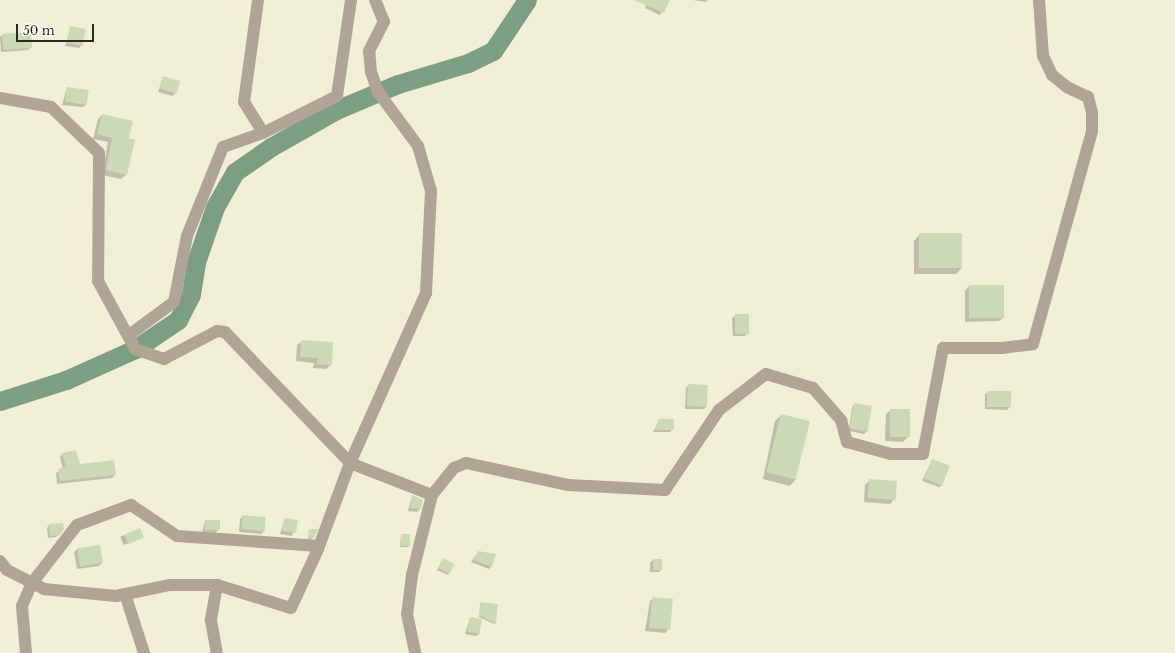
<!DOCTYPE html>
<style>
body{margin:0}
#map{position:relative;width:1175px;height:653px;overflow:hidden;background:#f1eed6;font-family:"Libre Baskerville",serif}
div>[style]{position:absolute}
.shadow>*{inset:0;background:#0003;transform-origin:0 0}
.river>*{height:19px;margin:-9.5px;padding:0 9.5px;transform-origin:9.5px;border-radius:9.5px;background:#7c9e83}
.building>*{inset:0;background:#cbdab4;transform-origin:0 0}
.street>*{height:12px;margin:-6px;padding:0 6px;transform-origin:6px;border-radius:6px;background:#afa495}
span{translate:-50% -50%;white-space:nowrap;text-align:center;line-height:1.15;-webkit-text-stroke:3px #fff;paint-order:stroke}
.scale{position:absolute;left:16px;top:24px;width:78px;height:18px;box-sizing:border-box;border:2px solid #2b2920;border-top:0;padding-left:5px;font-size:12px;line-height:14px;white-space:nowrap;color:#2b2920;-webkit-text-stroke:3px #fff;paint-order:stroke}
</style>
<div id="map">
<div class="shadow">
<i style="clip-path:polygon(649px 0,668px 0,660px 15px,645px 8px)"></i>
<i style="clip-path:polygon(693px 0,708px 0,706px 2px)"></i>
<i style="clip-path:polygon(71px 27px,82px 45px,79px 48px,65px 46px)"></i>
<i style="clip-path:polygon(3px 34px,31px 47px,28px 50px,1px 52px,0 37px)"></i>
<i style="clip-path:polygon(163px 77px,175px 94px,172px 96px,158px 92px)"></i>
<i style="clip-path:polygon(67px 88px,86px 105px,83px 107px,62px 105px)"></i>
<i style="clip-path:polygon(102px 115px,128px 139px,126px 175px,121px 179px,102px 175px,108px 142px,93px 139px,98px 119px)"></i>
<i style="clip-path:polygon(920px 234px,962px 268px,956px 274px,914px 274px,914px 241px)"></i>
<i style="clip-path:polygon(969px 286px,1003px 286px,1004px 317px,999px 321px,965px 322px,965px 291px)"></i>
<i style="clip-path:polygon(735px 316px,748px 333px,745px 336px,733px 336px,732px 318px)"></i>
<i style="clip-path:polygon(302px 341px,331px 365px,326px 369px,313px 368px,314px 363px,296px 361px,297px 345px)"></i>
<i style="clip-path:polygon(689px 385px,707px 406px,704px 409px,685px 409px,686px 388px)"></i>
<i style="clip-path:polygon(988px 392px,1010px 392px,1010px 407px,1007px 410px,985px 409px,985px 394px)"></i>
<i style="clip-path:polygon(855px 404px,867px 431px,864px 434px,849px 431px,852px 407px)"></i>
<i style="clip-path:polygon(891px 410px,908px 437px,903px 442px,885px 441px,886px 414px)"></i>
<i style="clip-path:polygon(781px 415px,796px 479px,790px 486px,763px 479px,775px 421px)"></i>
<i style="clip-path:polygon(659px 420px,673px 429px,670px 432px,653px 432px)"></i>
<i style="clip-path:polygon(62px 454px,79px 465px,115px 475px,112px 478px,57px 484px,56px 473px,63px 469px,60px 457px)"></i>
<i style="clip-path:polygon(932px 460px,942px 485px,939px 487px,922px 481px)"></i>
<i style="clip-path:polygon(870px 480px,895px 482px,894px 499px,890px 504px,864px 502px,865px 485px)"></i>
<i style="clip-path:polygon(412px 496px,420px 509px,417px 512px,408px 511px)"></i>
<i style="clip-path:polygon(243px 516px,264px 531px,261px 534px,239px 532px,240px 519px)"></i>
<i style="clip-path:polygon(285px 519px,297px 521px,292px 536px,280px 534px)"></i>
<i style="clip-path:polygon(205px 521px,218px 530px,215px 533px,202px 532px)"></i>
<i style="clip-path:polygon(49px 525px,59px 534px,56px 537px,48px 538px,47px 528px)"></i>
<i style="left:140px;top:529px;width:9px;height:21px;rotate:69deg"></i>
<i style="clip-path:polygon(309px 530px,313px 538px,312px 539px,308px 539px)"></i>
<i style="clip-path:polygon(401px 535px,409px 546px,408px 547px,400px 547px)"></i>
<i style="clip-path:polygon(99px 546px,102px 563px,99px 566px,77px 569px,74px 552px,77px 549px)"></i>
<i style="clip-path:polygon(478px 552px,491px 566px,489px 569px,471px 562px)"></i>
<i style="clip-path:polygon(444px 560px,450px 572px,448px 575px,437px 570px)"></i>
<i style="clip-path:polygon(653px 560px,661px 570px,659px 572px,650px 572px,650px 563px)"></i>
<i style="clip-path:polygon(653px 598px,668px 630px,665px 633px,645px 631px,650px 601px)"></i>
<i style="clip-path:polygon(481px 603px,495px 623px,494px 624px,479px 617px)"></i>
<i style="clip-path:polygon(470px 618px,479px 634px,476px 636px,465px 634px)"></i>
</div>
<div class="river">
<i style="left:0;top:401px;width:69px;rotate:-17.7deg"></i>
<i style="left:66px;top:380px;width:76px;rotate:-24.2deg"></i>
<i style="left:135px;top:349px;width:52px;rotate:-34deg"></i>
<i style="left:178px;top:320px;width:29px;rotate:-63deg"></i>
<i style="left:191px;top:294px;width:32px;rotate:-81deg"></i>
<i style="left:196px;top:262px;width:58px;rotate:-70.9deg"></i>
<i style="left:215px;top:207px;width:40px;rotate:-60.3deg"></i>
<i style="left:235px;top:172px;width:44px;rotate:-34.8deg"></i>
<i style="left:271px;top:147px;width:75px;rotate:-29.6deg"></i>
<i style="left:336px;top:110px;width:67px;rotate:-22.8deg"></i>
<i style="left:398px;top:84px;width:73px;rotate:-16.7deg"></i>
<i style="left:468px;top:63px;width:28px;rotate:-26deg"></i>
<i style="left:493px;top:51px;width:61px;rotate:-56.3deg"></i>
</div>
<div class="building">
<i style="clip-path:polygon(634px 0,670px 0,664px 13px)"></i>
<i style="left:70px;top:26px;width:16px;height:17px;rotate:11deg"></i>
<i style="left:31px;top:32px;width:16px;height:29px;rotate:86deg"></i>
<i style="left:163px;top:76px;width:18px;height:13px;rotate:16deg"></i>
<i style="left:67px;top:87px;width:22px;height:15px;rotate:8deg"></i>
<i style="clip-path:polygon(102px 114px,133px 121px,129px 138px,135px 140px,127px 175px,106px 170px,112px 138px,97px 134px)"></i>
<i style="left:919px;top:233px;width:43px;height:35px"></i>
<i style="left:969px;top:285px;width:35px;height:33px"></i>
<i style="left:749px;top:314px;width:20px;height:14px;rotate:90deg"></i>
<i style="clip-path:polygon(301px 340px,333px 342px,332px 365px,317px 364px,318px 358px,300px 357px)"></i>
<i style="left:688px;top:384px;width:20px;height:22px;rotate:3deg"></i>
<i style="left:987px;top:391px;width:24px;height:16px"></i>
<i style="left:854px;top:403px;width:18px;height:26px;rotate:9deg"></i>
<i style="left:890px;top:409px;width:20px;height:28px"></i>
<i style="left:781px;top:414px;width:30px;height:60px;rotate:14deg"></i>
<i style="clip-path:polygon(659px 419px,674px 419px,674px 430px,655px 430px)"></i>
<i style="clip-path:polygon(76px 450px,80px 464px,114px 460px,116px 475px,60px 481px,58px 469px,66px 467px,62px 453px)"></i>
<i style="left:932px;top:459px;width:19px;height:21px;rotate:21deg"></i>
<i style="left:869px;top:479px;width:28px;height:19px;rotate:4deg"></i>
<i style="clip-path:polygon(412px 495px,423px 500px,421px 509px,410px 508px)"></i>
<i style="left:243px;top:515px;width:23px;height:14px;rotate:5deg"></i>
<i style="left:284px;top:518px;width:14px;height:13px;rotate:8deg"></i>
<i style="left:205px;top:520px;width:15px;height:10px"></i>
<i style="clip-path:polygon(63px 523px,64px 529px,60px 535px,50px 536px,49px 524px)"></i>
<i style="left:140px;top:528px;width:10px;height:17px;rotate:66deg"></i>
<i style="clip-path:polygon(309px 529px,318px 529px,314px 538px,309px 538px)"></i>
<i style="left:401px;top:534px;width:9px;height:12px"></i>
<i style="left:100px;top:545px;width:18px;height:23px;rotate:81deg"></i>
<i style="clip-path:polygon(478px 551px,496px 554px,492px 567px,474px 560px)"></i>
<i style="left:443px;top:558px;width:13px;height:11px;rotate:27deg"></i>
<i style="left:653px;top:559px;width:9px;height:11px"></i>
<i style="left:652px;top:597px;width:21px;height:31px;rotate:5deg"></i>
<i style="clip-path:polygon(480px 602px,498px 604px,496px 624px,479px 615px)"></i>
<i style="left:470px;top:617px;width:12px;height:15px;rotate:9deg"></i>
</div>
<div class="street">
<i style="left:258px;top:0;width:103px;rotate:97.8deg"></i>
<i style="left:244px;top:102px;width:36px;rotate:58deg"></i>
<i style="left:0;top:98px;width:52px;rotate:10deg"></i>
<i style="left:51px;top:107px;width:66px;rotate:43.8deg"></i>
<i style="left:99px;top:153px;width:128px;rotate:90.4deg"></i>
<i style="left:98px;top:281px;width:77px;rotate:61.4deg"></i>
<i style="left:135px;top:349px;width:31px;rotate:19deg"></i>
<i style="left:164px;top:359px;width:60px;rotate:-27.8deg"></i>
<i style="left:217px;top:331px;width:8px;rotate:7deg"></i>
<i style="left:225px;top:332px;width:181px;rotate:46.3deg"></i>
<i style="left:350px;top:463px;width:88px;rotate:21.3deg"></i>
<i style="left:432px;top:495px;width:82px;rotate:104deg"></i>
<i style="left:412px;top:575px;width:39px;rotate:97deg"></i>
<i style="left:407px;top:614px;width:40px;rotate:78deg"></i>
<i style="left:129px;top:335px;width:56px;rotate:-36.3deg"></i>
<i style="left:174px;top:302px;width:67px;rotate:-78.9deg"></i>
<i style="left:187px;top:236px;width:96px;rotate:-68deg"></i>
<i style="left:223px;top:147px;width:42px;rotate:-19.3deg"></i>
<i style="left:263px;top:133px;width:83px;rotate:-26.6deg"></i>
<i style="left:337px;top:96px;width:97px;rotate:-81.7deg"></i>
<i style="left:432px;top:495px;width:35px;rotate:-51deg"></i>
<i style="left:454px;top:468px;width:13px;rotate:-23deg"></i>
<i style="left:466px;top:463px;width:104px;rotate:12.2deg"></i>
<i style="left:568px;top:485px;width:97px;rotate:3deg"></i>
<i style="left:665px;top:490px;width:97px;rotate:-56deg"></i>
<i style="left:719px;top:410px;width:59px;rotate:-37.5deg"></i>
<i style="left:766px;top:374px;width:49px;rotate:16.6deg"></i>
<i style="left:813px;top:388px;width:43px;rotate:48.8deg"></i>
<i style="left:841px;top:420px;width:23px;rotate:75deg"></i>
<i style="left:847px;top:442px;width:46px;rotate:15.3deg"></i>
<i style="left:891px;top:454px;width:32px"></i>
<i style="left:923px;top:454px;width:108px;rotate:-79.3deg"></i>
<i style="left:943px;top:348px;width:59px"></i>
<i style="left:1002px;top:348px;width:31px;rotate:-7deg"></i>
<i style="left:1033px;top:344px;width:221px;rotate:-74.5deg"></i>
<i style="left:1092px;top:131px;width:19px;rotate:-90deg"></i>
<i style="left:1092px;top:112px;width:16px;rotate:-105deg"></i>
<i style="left:1088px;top:97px;width:23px;rotate:-155deg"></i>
<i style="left:1067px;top:87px;width:19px;rotate:-141deg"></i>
<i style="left:1052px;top:75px;width:21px;rotate:-115deg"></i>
<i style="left:1043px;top:56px;width:56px;rotate:-94.1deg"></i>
<i style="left:0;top:561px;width:11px;rotate:52deg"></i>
<i style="left:7px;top:570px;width:42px;rotate:27.2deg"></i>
<i style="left:44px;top:589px;width:72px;rotate:5.6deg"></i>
<i style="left:116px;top:596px;width:54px;rotate:-11.7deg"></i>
<i style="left:169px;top:585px;width:48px"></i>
<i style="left:217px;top:585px;width:77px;rotate:17.3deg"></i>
<i style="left:291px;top:608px;width:65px;rotate:-65.4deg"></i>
<i style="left:318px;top:549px;width:92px;rotate:-69.6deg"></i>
<i style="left:350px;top:463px;width:186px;rotate:-65.9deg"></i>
<i style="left:426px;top:293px;width:102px;rotate:-87.2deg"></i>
<i style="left:431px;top:191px;width:47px;rotate:-106.1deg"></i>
<i style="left:418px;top:146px;width:67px;rotate:-126.5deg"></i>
<i style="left:378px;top:92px;width:21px;rotate:-109deg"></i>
<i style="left:371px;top:72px;width:21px;rotate:-95deg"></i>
<i style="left:369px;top:51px;width:33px;rotate:-63deg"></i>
<i style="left:384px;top:22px;width:24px;rotate:-112deg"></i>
<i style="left:217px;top:585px;width:36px;rotate:100deg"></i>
<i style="left:211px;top:620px;width:34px;rotate:80deg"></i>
<i style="left:125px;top:594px;width:62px;rotate:72.1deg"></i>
<i style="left:26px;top:653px;width:47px;rotate:-94.9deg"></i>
<i style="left:22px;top:606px;width:25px;rotate:-67deg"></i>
<i style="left:32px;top:583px;width:73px;rotate:-52.2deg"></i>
<i style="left:77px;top:525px;width:58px;rotate:-20.3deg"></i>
<i style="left:131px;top:505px;width:55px;rotate:34deg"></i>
<i style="left:177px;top:536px;width:142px;rotate:4deg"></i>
</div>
<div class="scale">50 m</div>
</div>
